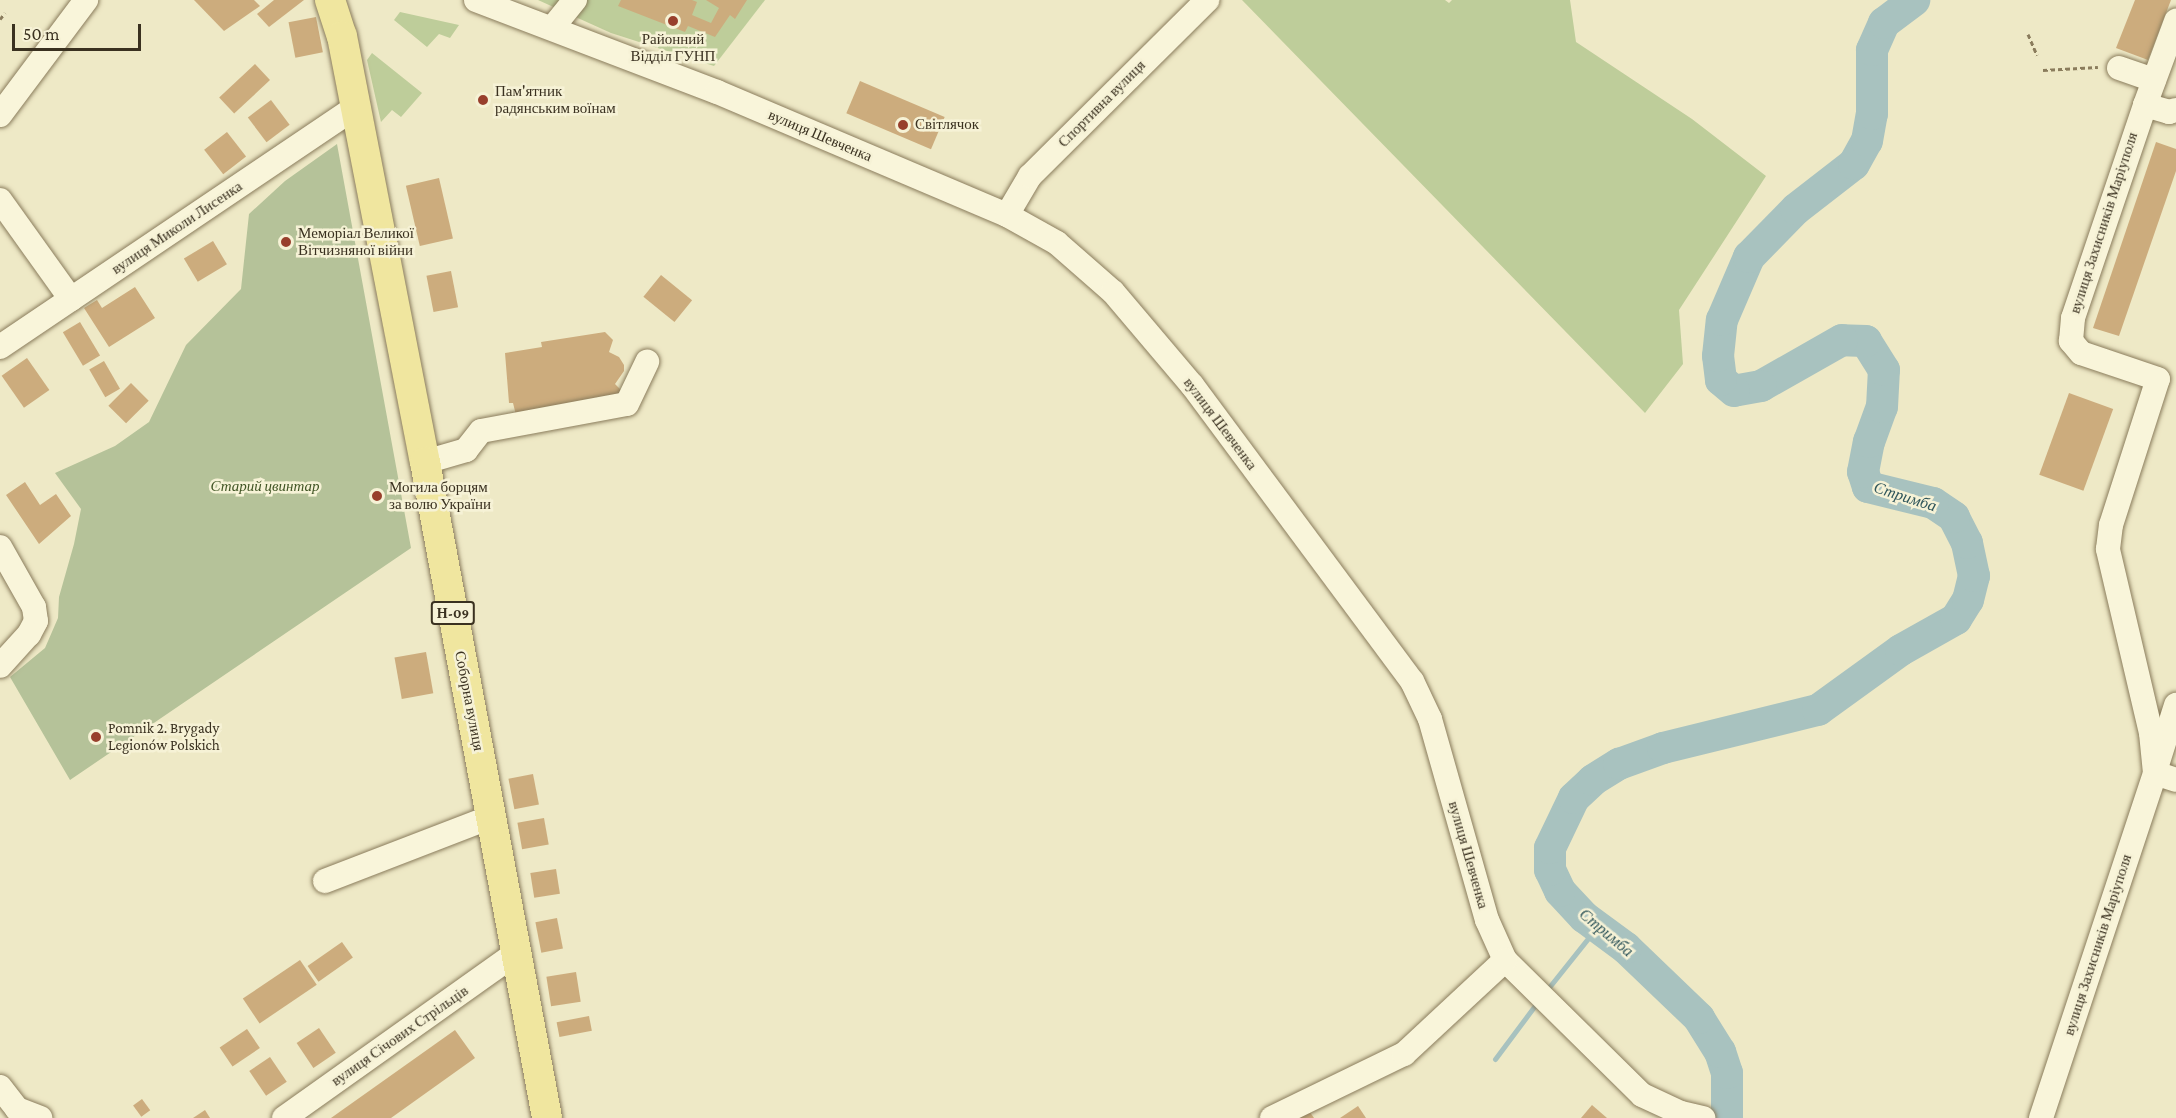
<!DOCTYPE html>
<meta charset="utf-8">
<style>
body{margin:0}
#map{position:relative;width:2176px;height:1118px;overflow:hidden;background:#eee9c6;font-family:"Crimson Pro",serif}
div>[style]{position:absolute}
.green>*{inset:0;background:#becd9a}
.cemetery>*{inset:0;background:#b5c299}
.stream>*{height:5px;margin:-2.5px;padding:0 2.5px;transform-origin:2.5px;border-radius:2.5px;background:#a8c2bf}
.river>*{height:32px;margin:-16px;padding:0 16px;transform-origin:16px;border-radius:16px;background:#a8c2bf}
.building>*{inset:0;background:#ccac7d;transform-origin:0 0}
.path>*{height:3px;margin-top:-1.5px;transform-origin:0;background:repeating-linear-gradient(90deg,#8a7c5c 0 4.5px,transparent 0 7.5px)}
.roads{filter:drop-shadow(0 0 2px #8a7c5c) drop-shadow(0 0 2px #8a7c5c)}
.minor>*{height:24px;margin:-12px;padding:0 12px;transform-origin:12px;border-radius:12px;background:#f9f5da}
.major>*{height:30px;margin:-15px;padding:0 15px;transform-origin:15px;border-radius:15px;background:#f0e69f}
.dots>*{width:16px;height:16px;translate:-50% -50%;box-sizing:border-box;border:3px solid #f6f2d6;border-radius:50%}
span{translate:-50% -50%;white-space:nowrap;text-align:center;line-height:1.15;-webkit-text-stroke:5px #f6f2d6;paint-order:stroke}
.shield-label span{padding:2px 4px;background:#f6f2d6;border:2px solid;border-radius:4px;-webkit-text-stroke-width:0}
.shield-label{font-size:14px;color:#3a3120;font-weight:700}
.poi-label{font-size:15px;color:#3a3120}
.left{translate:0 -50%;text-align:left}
.street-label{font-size:15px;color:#3a3120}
.park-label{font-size:15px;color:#425626;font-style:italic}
.water-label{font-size:16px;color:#2f555a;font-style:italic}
.scale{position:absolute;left:12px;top:24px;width:129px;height:27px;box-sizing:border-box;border:3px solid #3a3120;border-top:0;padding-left:8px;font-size:18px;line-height:21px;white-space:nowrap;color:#3a3120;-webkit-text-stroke:4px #f6f2d6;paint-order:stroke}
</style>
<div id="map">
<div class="green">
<i style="clip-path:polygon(538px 0,765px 0,714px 66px,611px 33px)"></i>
<i style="clip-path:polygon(1242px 0,1445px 0,1449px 3px,1452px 0,1570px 0,1576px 42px,1692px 119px,1766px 176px,1679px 310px,1683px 364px,1645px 413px)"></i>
<i style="clip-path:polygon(400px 12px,459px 25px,450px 38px,439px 34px,427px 47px,394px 20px)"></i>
<i style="clip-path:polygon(372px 53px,422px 93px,401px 117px,392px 110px,381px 122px,367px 60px)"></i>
</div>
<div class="cemetery">
<i style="clip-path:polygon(337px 144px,411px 548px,70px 780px,10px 677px,45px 648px,58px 618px,59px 597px,74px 544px,81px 509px,55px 473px,115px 446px,149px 422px,186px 345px,241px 289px,249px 214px,285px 181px)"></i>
</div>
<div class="stream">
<i style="left:1546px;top:991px;width:82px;rotate:-51.4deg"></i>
<i style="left:1495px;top:1059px;width:74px;rotate:-53.3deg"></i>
</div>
<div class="river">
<i style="left:1727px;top:1118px;width:45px;rotate:-90deg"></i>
<i style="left:1727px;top:1073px;width:22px;rotate:-108deg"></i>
<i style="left:1720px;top:1052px;width:40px;rotate:-122deg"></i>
<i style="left:1699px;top:1018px;width:101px;rotate:-136.2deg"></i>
<i style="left:1626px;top:948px;width:52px;rotate:-143.6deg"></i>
<i style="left:1584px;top:917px;width:35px;rotate:-133deg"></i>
<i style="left:1560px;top:891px;width:23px;rotate:-115deg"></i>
<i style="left:1550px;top:870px;width:22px;rotate:-90deg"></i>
<i style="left:1550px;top:848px;width:55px;rotate:-64.4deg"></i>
<i style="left:1574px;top:798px;width:26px;rotate:-43deg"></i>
<i style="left:1593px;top:780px;width:31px;rotate:-32deg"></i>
<i style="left:1619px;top:764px;width:47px;rotate:-20deg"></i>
<i style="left:1663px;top:748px;width:160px;rotate:-13.8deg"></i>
<i style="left:1818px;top:710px;width:102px;rotate:-35.9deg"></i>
<i style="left:1901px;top:650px;width:63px;rotate:-29.4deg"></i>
<i style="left:1956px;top:619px;width:22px;rotate:-58deg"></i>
<i style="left:1968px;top:600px;width:25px;rotate:-76deg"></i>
<i style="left:1974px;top:576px;width:34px;rotate:-102deg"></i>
<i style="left:1967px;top:543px;width:29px;rotate:-117deg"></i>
<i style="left:1954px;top:517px;width:25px;rotate:-146deg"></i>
<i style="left:1933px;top:503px;width:67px;rotate:-166.2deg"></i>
<i style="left:1868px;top:487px;width:16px;rotate:-108deg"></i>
<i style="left:1863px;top:472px;width:31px;rotate:-79deg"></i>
<i style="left:1869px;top:442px;width:37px;rotate:-70deg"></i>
<i style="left:1882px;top:407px;width:37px;rotate:-87deg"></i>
<i style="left:1884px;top:370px;width:34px;rotate:-122deg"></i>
<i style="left:1866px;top:341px;width:24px;rotate:-178deg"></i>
<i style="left:1842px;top:340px;width:93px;rotate:150.4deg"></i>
<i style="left:1761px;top:386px;width:27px;rotate:170deg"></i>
<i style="left:1734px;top:391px;width:17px;rotate:-140deg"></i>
<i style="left:1721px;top:380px;width:24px;rotate:-97deg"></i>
<i style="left:1718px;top:356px;width:36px;rotate:-84deg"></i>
<i style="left:1722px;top:320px;width:69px;rotate:-66.8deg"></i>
<i style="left:1749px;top:257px;width:67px;rotate:-45.6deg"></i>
<i style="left:1796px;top:209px;width:73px;rotate:-37.8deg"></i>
<i style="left:1854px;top:164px;width:26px;rotate:-61deg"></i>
<i style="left:1867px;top:141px;width:27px;rotate:-80deg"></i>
<i style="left:1872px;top:114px;width:64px;rotate:-90deg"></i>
<i style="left:1872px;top:50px;width:30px;rotate:-66deg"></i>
<i style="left:1884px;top:23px;width:38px;rotate:-37deg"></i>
</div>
<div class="building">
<i style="clip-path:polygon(194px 0,254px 0,260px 6px,224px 31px)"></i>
<i style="clip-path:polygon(274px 0,304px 0,269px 27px,257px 14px)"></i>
<i style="clip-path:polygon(621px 0,692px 0,697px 2px,692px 15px,711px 23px,719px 8px,706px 0,747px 0,735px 19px,730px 15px,715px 37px,688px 26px,685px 32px,618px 6px)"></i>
<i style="clip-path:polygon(2135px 0,2171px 0,2148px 60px,2116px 48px)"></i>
<i style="left:316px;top:17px;width:36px;height:28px;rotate:79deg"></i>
<i style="left:255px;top:64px;width:22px;height:49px;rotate:47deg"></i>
<i style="left:860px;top:81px;width:92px;height:35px;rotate:23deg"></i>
<i style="left:271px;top:100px;width:31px;height:29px;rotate:53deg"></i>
<i style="left:227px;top:132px;width:31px;height:29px;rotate:52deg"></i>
<i style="clip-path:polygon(2156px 142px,2176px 149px,2176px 171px,2119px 336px,2093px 328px)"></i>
<i style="left:439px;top:178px;width:62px;height:34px;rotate:77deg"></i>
<i style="left:213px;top:241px;width:27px;height:34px;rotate:59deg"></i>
<i style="left:451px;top:271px;width:37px;height:25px;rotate:79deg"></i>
<i style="left:661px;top:275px;width:40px;height:28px;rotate:39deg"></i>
<i style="clip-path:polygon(135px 287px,155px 318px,109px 347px,84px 308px,97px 300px,102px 308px)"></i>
<i style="left:80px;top:322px;width:39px;height:20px;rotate:59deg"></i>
<i style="clip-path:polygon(605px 332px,613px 340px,609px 352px,619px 357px,624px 365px,624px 371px,615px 384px,621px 390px,621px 396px,516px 415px,513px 403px,509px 403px,505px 353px,542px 347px,541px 342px)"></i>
<i style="left:27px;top:358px;width:39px;height:31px;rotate:55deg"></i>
<i style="left:104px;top:361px;width:32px;height:17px;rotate:60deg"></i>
<i style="left:131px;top:383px;width:25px;height:32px;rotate:45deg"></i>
<i style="left:2069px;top:393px;width:47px;height:87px;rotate:20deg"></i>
<i style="clip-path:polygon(25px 482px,40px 505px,56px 494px,71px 516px,39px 544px,6px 495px)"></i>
<i style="left:426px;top:652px;width:42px;height:32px;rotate:80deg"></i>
<i style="left:533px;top:774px;width:31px;height:25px;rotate:79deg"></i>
<i style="left:544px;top:818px;width:27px;height:27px;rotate:80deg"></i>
<i style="left:556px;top:869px;width:25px;height:26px;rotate:81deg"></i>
<i style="left:557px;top:918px;width:31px;height:22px;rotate:79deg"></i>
<i style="left:342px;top:942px;width:19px;height:42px;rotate:55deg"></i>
<i style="left:300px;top:960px;width:30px;height:69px;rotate:56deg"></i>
<i style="left:576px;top:972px;width:30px;height:30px;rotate:81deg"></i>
<i style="left:589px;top:1016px;width:15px;height:33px;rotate:79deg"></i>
<i style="left:319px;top:1028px;width:30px;height:27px;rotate:56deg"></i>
<i style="left:247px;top:1029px;width:23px;height:33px;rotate:56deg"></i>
<i style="clip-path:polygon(455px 1030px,475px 1058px,391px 1118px,331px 1118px)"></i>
<i style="left:270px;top:1057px;width:30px;height:25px;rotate:56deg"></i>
<i style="left:142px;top:1099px;width:14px;height:11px;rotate:54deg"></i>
<i style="clip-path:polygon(1592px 1105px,1607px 1118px,1581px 1118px)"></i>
<i style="clip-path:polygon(1358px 1106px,1366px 1118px,1340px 1118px)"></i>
<i style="clip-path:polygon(1307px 1108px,1314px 1118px,1293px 1118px)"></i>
<i style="clip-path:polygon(205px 1110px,210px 1118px,193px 1118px)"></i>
</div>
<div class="path">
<i style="left:0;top:19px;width:8px;rotate:-50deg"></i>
<i style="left:2028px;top:34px;width:23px;rotate:67deg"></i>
<i style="left:2043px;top:70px;width:55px;rotate:-3.1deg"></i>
</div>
<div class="roads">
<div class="minor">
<i style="left:476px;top:0;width:258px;rotate:20.9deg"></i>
<i style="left:717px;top:92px;width:315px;rotate:23deg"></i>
<i style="left:1007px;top:215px;width:57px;rotate:29.2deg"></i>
<i style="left:1057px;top:243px;width:74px;rotate:41.2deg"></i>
<i style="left:1113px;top:292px;width:122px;rotate:49.7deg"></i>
<i style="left:1192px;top:385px;width:369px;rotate:53.4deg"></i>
<i style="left:1412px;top:681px;width:42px;rotate:64.7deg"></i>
<i style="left:1430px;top:719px;width:209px;rotate:74.2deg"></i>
<i style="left:1487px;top:920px;width:44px;rotate:65.8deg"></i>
<i style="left:1505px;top:960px;width:192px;rotate:44.6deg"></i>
<i style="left:1642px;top:1095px;width:43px;rotate:24.8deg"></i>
<i style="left:1681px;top:1113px;width:23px;rotate:13deg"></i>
<i style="left:553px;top:27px;width:35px;rotate:-51deg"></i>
<i style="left:2119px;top:68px;width:37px;rotate:19deg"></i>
<i style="left:2145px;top:105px;width:90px;rotate:-69.7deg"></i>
<i style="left:0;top:115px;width:144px;rotate:-53.2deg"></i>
<i style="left:0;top:200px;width:122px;rotate:54.4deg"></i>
<i style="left:1007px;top:215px;width:45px;rotate:-59.5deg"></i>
<i style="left:1030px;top:176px;width:250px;rotate:-44.8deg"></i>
<i style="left:0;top:347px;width:427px;rotate:-34deg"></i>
<i style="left:425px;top:462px;width:43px;rotate:-16.3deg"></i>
<i style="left:466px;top:450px;width:24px;rotate:-52deg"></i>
<i style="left:481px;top:431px;width:148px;rotate:-10.5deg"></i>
<i style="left:627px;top:404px;width:47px;rotate:-64.5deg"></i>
<i style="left:0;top:547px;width:69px;rotate:60.5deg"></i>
<i style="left:34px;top:607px;width:14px;rotate:82deg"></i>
<i style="left:36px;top:621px;width:15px;rotate:118deg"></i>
<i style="left:29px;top:634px;width:43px;rotate:132.2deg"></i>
<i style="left:2158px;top:762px;width:60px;rotate:-72.5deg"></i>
<i style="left:2155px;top:773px;width:40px;rotate:-95.7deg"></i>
<i style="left:2151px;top:733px;width:189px;rotate:-103.2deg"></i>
<i style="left:2108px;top:549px;width:24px;rotate:-83deg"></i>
<i style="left:2111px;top:525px;width:153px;rotate:-72.2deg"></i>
<i style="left:2158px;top:379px;width:81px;rotate:-161.3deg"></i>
<i style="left:2081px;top:353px;width:16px;rotate:-130deg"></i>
<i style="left:2071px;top:341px;width:23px;rotate:-85deg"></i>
<i style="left:2073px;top:318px;width:225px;rotate:-71.3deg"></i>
<i style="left:2145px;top:105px;width:25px;rotate:16deg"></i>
<i style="left:2169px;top:112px;width:7px;rotate:-16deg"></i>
<i style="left:325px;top:881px;width:178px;rotate:-21.1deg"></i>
<i style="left:0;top:1087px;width:28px;rotate:52deg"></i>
<i style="left:17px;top:1109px;width:25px;rotate:21deg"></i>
<i style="left:284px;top:1118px;width:283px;rotate:-35.4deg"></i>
<i style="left:1272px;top:1118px;width:147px;rotate:-25.9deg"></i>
<i style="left:1404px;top:1054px;width:138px;rotate:-42.9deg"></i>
<i style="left:2041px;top:1118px;width:363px;rotate:-71.7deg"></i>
<i style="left:2155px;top:773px;width:22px;rotate:18deg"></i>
</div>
<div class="major">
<i style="left:330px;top:0;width:38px;rotate:72deg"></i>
<i style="left:342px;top:36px;width:434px;rotate:79deg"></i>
<i style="left:425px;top:462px;width:667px;rotate:79.46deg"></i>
</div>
</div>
<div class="dots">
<i style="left:673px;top:21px;background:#983f2c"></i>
<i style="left:483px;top:100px;background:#983f2c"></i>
<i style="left:903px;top:125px;background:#983f2c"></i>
<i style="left:286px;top:242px;background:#983f2c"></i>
<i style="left:377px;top:496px;background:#983f2c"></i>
<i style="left:96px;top:737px;background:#983f2c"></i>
</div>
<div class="shield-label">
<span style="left:453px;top:613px">Н-09</span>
</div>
<div class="poi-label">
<span style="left:673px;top:48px">Районний<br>Відділ ГУНП</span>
<span class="left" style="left:495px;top:100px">Пам'ятник<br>радянським воїнам</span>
<span class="left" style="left:915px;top:125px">Світлячок</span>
<span class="left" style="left:298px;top:242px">Меморіал Великої<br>Вітчизняної війни</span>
<span class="left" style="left:389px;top:496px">Могила борцям<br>за волю України</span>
<span class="left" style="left:108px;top:737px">Pomnik 2. Brygady<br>Legionów Polskich</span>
</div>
<div class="street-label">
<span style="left:1102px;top:104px;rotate:-45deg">Спортивна вулиця</span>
<span style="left:820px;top:136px;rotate:23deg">вулиця Шевченка</span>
<span style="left:2104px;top:223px;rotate:-72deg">вулиця Захисників Маріуполя</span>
<span style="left:177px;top:228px;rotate:-34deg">вулиця Миколи Лисенка</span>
<span style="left:1220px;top:424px;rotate:53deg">вулиця Шевченка</span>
<span style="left:469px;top:701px;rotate:79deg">Соборна вулиця</span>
<span style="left:1468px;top:855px;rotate:74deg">вулиця Шевченка</span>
<span style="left:2098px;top:945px;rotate:-72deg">вулиця Захисників Маріуполя</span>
<span style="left:400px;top:1036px;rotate:-35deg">вулиця Січових Стрільців</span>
</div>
<div class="park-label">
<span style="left:265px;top:487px">Старий цвинтар</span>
</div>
<div class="water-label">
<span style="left:1905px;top:497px;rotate:18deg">Стримба</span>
<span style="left:1606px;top:933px;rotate:40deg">Стримба</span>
</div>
<div class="scale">50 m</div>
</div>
